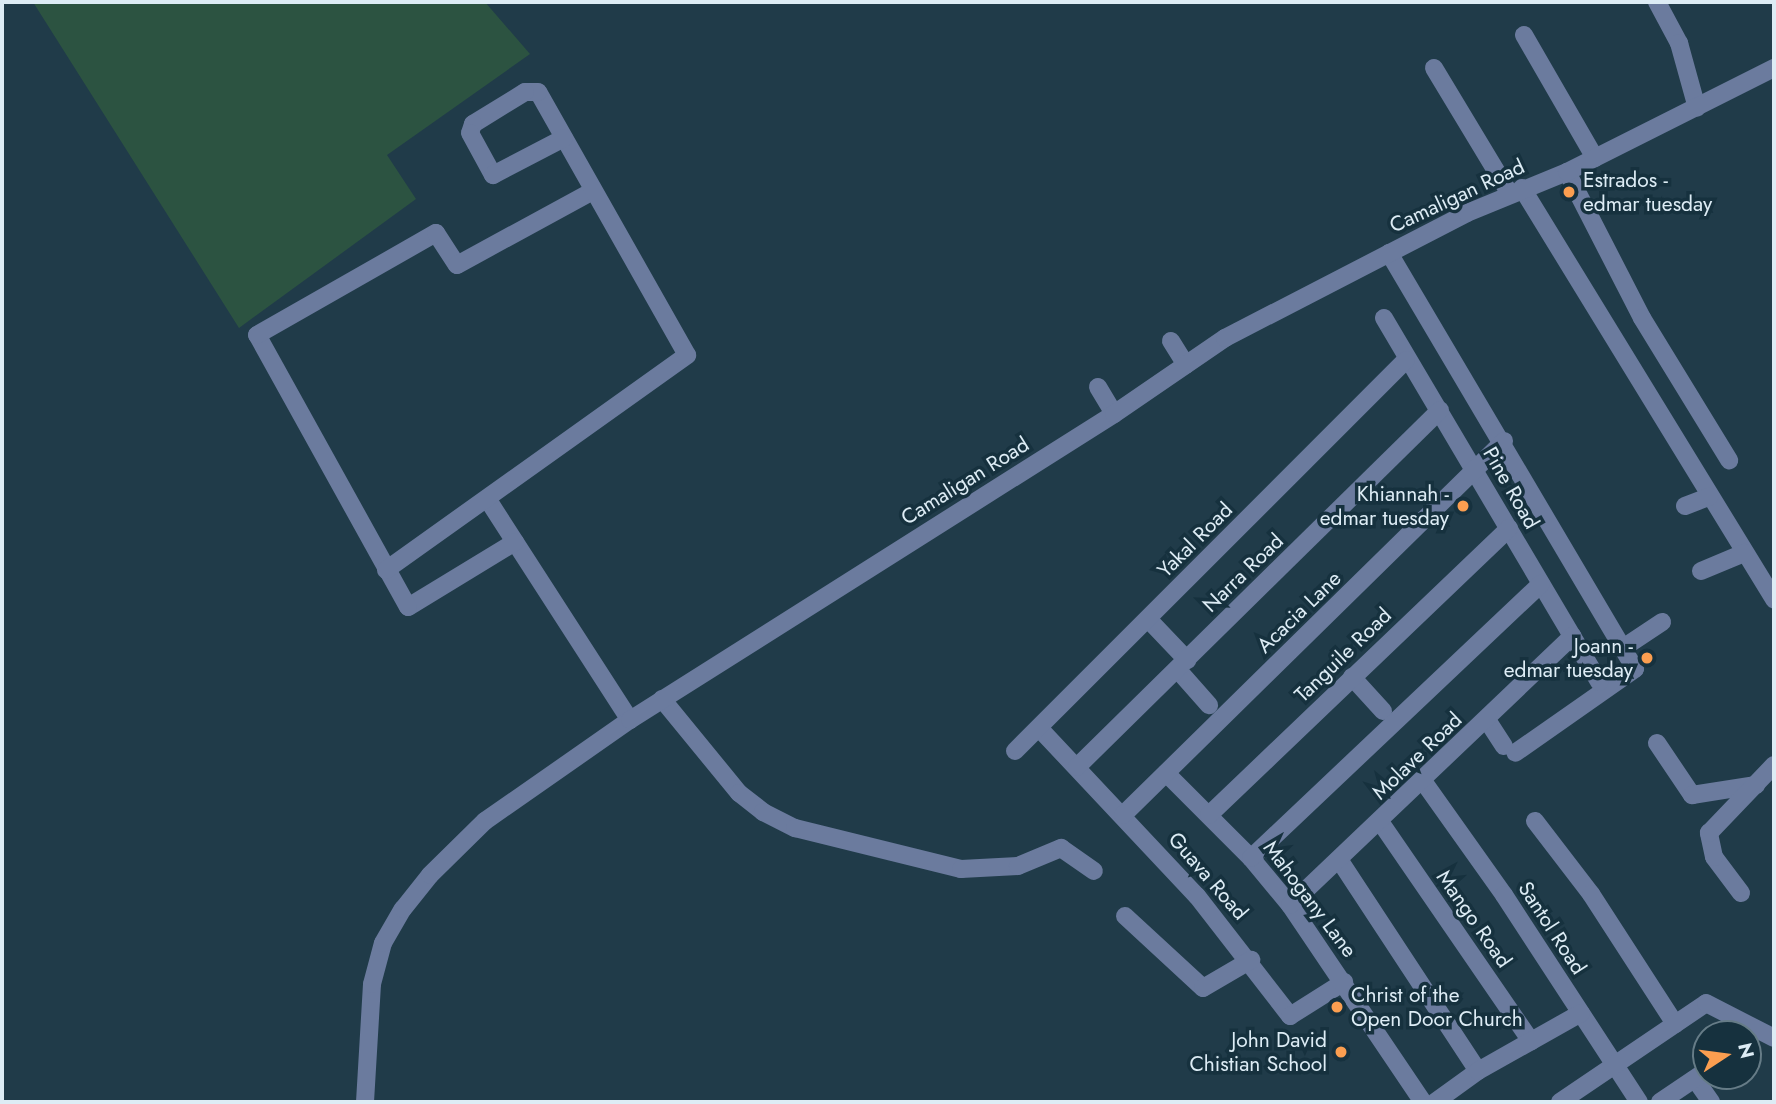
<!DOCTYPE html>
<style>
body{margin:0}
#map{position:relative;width:1776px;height:1104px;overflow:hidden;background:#203b49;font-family:Jost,sans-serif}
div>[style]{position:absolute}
.green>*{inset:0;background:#2c5341}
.minor>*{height:18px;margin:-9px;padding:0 9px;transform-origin:9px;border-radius:9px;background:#6b7b9e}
.dots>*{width:19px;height:19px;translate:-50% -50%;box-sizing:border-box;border:4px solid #16313e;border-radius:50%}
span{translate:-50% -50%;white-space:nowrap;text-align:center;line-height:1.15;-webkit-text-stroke:7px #16313e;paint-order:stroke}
.poi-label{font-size:21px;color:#ddecf5}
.left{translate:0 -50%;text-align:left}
.right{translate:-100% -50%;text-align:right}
.street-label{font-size:21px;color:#ddecf5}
.frame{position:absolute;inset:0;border:4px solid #ddecf5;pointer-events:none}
.north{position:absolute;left:1692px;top:1020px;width:70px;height:70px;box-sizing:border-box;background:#16313e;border:2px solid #667c87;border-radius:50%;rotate:77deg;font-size:19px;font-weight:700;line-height:28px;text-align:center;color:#ddecf5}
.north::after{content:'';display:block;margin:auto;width:24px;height:32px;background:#fb9e50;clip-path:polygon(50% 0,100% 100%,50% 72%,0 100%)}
</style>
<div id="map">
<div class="green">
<i style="clip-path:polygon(33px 2px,485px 2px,530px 54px,387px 155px,416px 199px,239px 328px)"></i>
</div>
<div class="minor">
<i style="left:1657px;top:2px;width:47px;rotate:61.8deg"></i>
<i style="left:1679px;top:43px;width:67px;rotate:74.5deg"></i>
<i style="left:1524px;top:35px;width:142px;rotate:60deg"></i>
<i style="left:1434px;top:68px;width:147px;rotate:58.9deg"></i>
<i style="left:1567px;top:172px;width:164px;rotate:62.8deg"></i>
<i style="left:1642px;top:318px;width:167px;rotate:58.5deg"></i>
<i style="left:1522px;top:188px;width:483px;rotate:58.5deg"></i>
<i style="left:1389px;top:253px;width:483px;rotate:59.4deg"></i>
<i style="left:1635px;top:669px;width:146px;rotate:145deg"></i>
<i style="left:1384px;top:318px;width:423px;rotate:59.4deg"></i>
<i style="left:1171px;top:341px;width:28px;rotate:58deg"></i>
<i style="left:1098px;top:387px;width:31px;rotate:59deg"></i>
<i style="left:488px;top:500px;width:262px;rotate:57.2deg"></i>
<i style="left:1685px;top:506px;width:26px;rotate:-21deg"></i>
<i style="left:515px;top:542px;width:125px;rotate:148.7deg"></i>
<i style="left:408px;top:607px;width:311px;rotate:-119deg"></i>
<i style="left:257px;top:335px;width:206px;rotate:-29.7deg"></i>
<i style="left:436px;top:233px;width:38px;rotate:57deg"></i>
<i style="left:457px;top:265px;width:155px;rotate:-28.6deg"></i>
<i style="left:386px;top:570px;width:370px;rotate:-35.5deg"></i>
<i style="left:687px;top:355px;width:302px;rotate:-119.5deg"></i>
<i style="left:538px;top:92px;width:13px;rotate:180deg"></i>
<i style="left:525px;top:92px;width:61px;rotate:148.4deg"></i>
<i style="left:473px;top:124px;width:9px;rotate:108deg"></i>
<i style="left:470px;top:133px;width:48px;rotate:61.3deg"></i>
<i style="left:493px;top:175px;width:80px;rotate:-27.5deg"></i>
<i style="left:1701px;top:571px;width:47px;rotate:-22.7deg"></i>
<i style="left:1148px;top:619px;width:57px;rotate:46.4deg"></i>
<i style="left:1623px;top:648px;width:47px;rotate:-33.7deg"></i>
<i style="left:1178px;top:670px;width:47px;rotate:48.5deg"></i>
<i style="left:1352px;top:677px;width:46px;rotate:47.6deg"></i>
<i style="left:662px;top:699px;width:122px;rotate:50.7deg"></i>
<i style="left:739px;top:793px;width:31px;rotate:38deg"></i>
<i style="left:763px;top:812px;width:36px;rotate:27deg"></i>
<i style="left:795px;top:828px;width:171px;rotate:13.9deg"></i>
<i style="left:961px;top:869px;width:57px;rotate:-3deg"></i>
<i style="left:1018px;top:866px;width:47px;rotate:-22.7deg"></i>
<i style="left:1061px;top:848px;width:40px;rotate:34.9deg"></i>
<i style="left:1487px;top:720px;width:31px;rotate:57deg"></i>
<i style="left:1039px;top:728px;width:231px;rotate:46.8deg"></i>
<i style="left:1197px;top:896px;width:152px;rotate:52.2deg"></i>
<i style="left:1290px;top:1016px;width:64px;rotate:-32.2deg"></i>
<i style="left:1657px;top:743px;width:63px;rotate:56.1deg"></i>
<i style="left:1692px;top:795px;width:65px;rotate:-8.9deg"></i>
<i style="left:1015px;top:751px;width:553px;rotate:-45deg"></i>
<i style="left:1077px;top:767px;width:509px;rotate:-44.52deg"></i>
<i style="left:1166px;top:773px;width:120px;rotate:45deg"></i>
<i style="left:1251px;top:858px;width:61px;rotate:50.3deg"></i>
<i style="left:1290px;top:905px;width:238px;rotate:56deg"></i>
<i style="left:1423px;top:781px;width:140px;rotate:54.6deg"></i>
<i style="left:1504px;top:895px;width:247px;rotate:56.9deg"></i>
<i style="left:1123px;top:815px;width:534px;rotate:-44.47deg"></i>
<i style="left:1209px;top:815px;width:415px;rotate:-43.7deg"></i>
<i style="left:1535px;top:821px;width:92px;rotate:52.5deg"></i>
<i style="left:1591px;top:894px;width:155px;rotate:57.1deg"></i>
<i style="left:1381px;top:823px;width:265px;rotate:55.5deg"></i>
<i style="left:1251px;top:858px;width:399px;rotate:-43.4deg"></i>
<i style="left:1340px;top:861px;width:251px;rotate:56.7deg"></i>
<i style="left:1741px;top:893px;width:45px;rotate:-126.9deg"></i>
<i style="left:1714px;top:857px;width:25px;rotate:-102deg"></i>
<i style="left:1709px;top:833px;width:94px;rotate:-46.3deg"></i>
<i style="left:1290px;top:905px;width:390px;rotate:-43.6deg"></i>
<i style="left:1125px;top:916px;width:106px;rotate:42.7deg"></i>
<i style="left:1203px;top:988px;width:56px;rotate:-30.3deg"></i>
<i style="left:1695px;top:1079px;width:28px;rotate:55deg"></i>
<i style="left:365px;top:1102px;width:118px;rotate:-86.6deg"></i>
<i style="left:372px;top:984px;width:42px;rotate:-75deg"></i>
<i style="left:383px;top:943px;width:39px;rotate:-60deg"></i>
<i style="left:403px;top:909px;width:43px;rotate:-51.5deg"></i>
<i style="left:430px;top:875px;width:77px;rotate:-44.5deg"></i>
<i style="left:485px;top:821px;width:177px;rotate:-34.9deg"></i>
<i style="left:630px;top:720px;width:573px;rotate:-32.3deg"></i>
<i style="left:1114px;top:414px;width:135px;rotate:-34.4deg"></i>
<i style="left:1225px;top:338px;width:272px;rotate:-27.3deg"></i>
<i style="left:1467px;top:213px;width:108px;rotate:-22.3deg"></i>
<i style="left:1567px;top:172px;width:232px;rotate:-26.7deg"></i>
<i style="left:1435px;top:1102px;width:53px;rotate:-35.8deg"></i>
<i style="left:1478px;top:1071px;width:118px;rotate:-29.4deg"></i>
<i style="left:1560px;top:1102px;width:176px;rotate:-34.1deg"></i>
<i style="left:1706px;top:1003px;width:76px;rotate:27.2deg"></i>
<i style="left:1660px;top:1102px;width:55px;rotate:-34deg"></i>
</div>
<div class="dots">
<i style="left:1569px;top:192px;background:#fb9e50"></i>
<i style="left:1463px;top:506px;background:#fb9e50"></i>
<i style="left:1647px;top:658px;background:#fb9e50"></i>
<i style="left:1337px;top:1007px;background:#fb9e50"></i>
<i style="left:1341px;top:1052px;background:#fb9e50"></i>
</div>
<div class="poi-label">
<span class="left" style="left:1583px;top:192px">Estrados -<br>edmar tuesday</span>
<span class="right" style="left:1449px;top:506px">Khiannah -<br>edmar tuesday</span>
<span class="right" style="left:1633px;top:658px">Joann -<br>edmar tuesday</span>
<span class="left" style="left:1351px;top:1007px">Christ of the<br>Open Door Church</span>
<span class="right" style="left:1327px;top:1052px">John David<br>Chistian School</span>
</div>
<div class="street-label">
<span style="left:1457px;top:196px;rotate:-25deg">Camaligan Road</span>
<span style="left:965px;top:481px;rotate:-32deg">Camaligan Road</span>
<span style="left:1511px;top:488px;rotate:60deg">Pine Road</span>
<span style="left:1195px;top:540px;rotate:-45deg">Yakal Road</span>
<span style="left:1243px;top:573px;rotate:-44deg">Narra Road</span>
<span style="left:1299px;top:612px;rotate:-44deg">Acacia Lane</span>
<span style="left:1343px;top:655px;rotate:-44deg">Tanguile Road</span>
<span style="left:1417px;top:756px;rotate:-44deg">Molave Road</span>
<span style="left:1208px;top:876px;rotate:49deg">Guava Road</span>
<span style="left:1310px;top:899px;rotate:53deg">Mahogany Lane</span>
<span style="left:1474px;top:919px;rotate:55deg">Mango Road</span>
<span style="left:1552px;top:928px;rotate:57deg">Santol Road</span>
</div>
<div class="frame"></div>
<div class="north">N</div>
</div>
